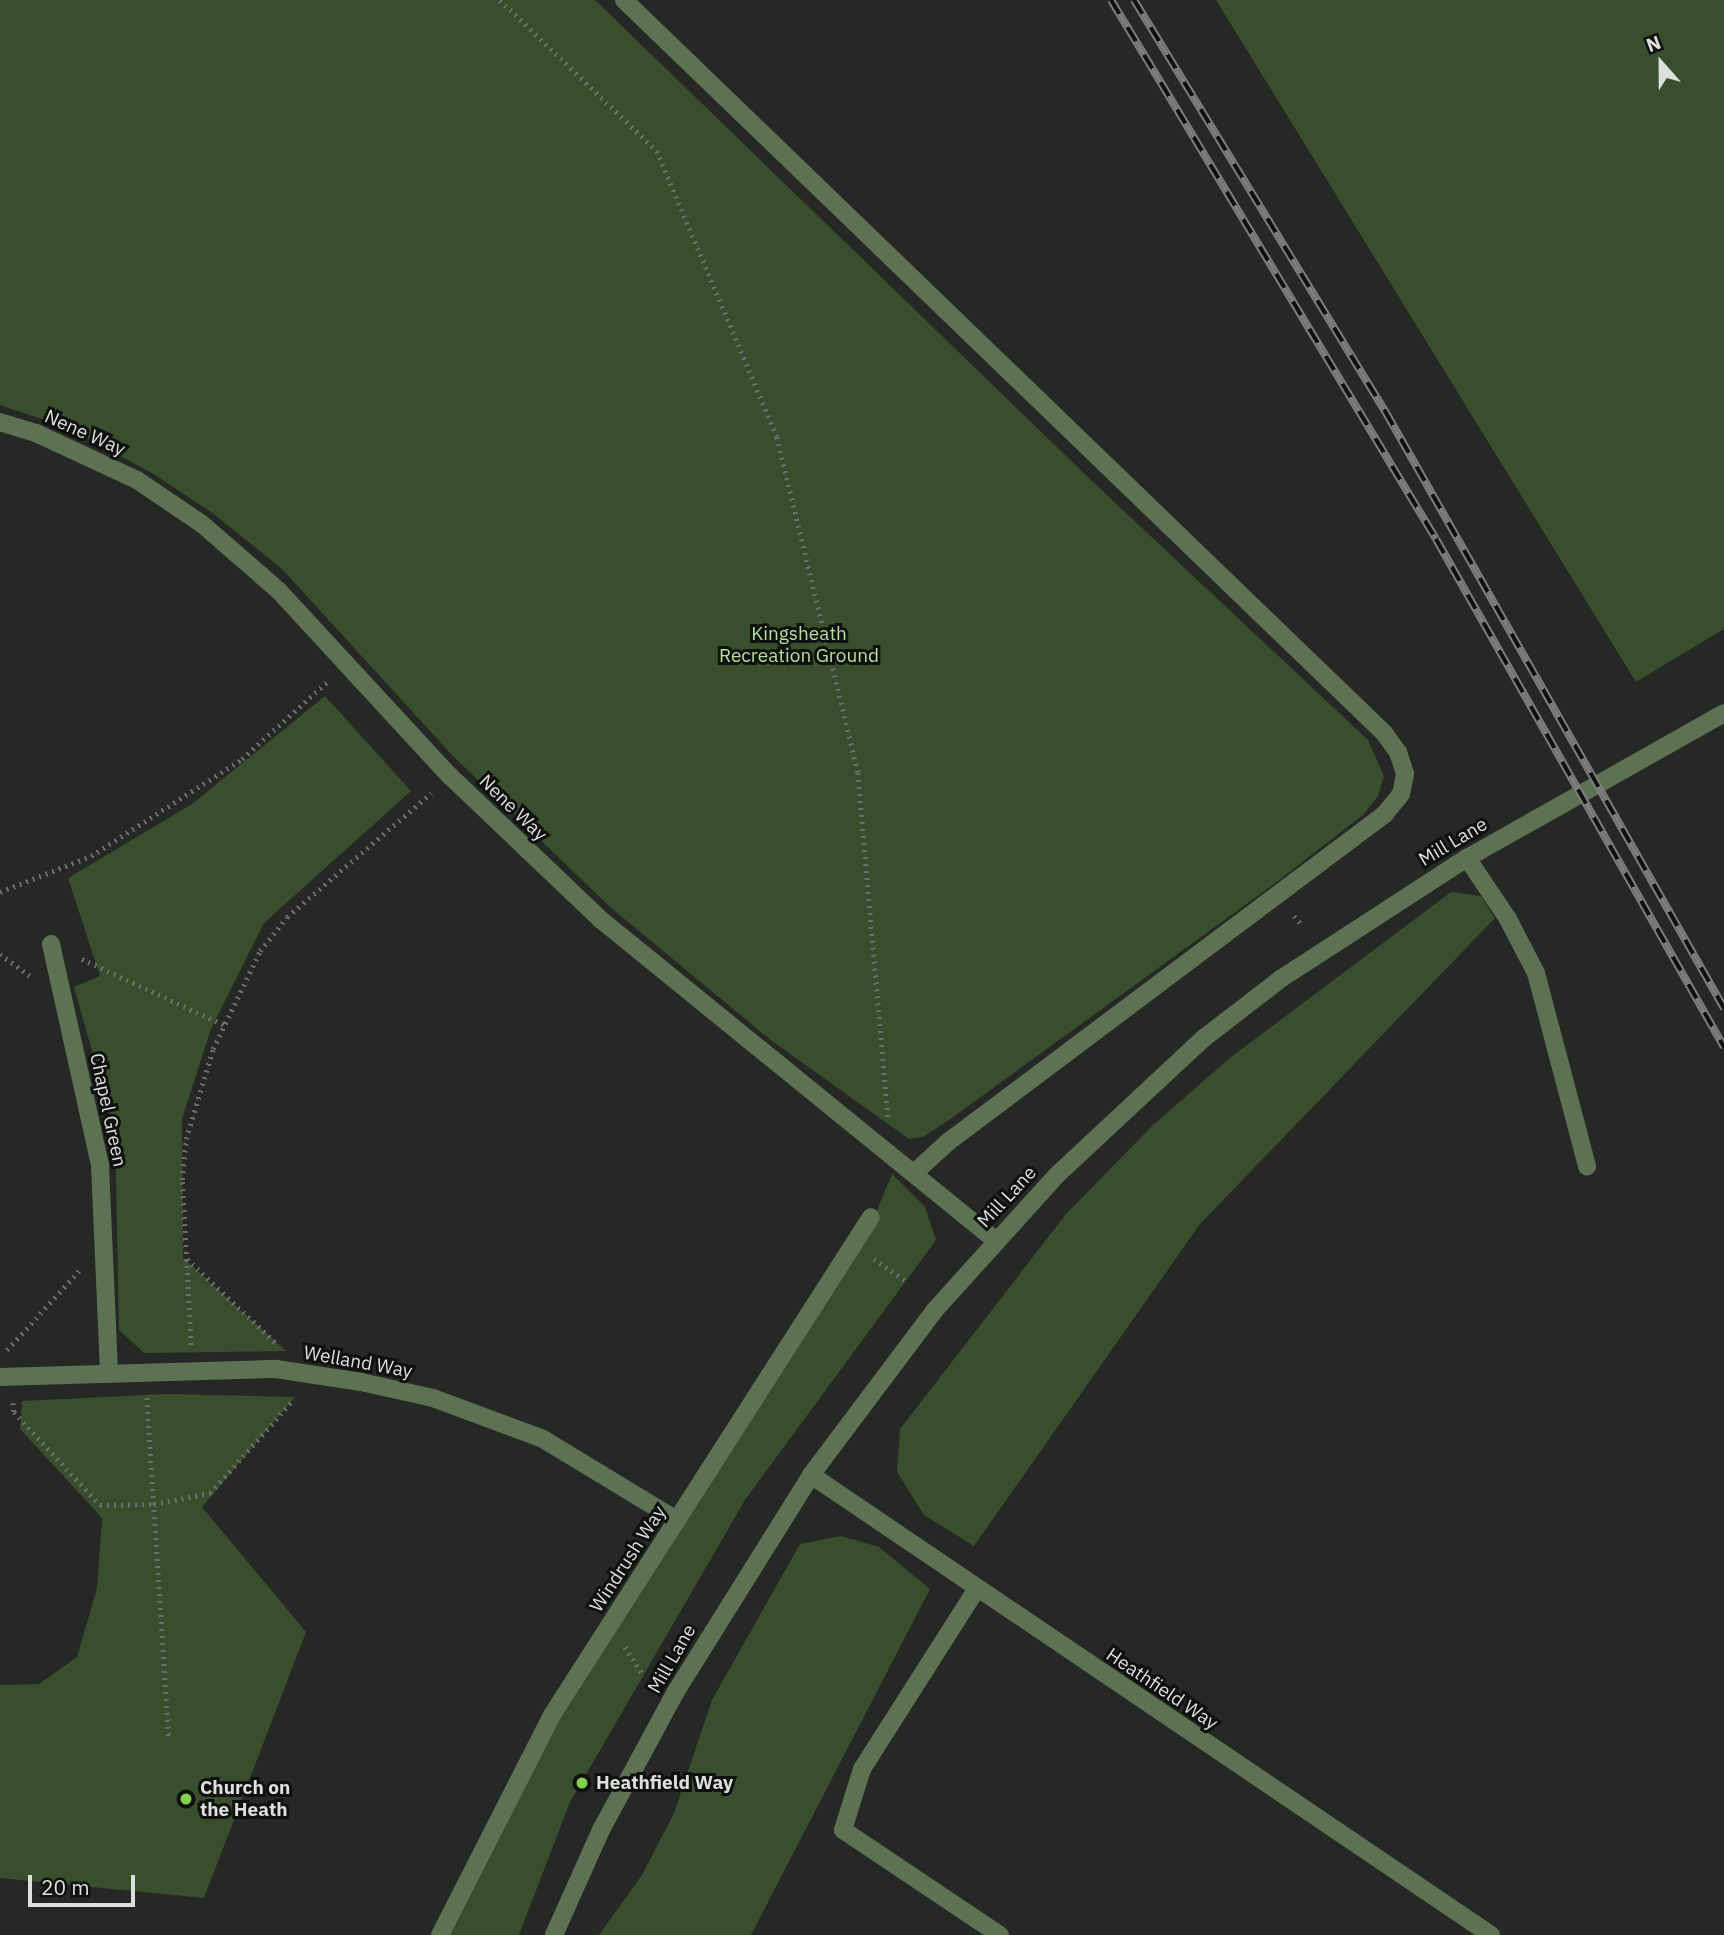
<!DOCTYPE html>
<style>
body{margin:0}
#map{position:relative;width:1724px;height:1935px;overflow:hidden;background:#252824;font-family:"IBM Plex Sans",sans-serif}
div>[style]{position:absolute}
.green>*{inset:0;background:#394e2c}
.path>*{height:4.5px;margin-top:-2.25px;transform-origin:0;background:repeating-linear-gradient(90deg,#6b6e6a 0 2px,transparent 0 7px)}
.minor>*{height:18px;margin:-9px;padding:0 9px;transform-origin:9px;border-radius:9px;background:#5d7252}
.rail>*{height:8px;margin-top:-4px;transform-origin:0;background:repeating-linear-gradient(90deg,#0f110f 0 16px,#7c7e7b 0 32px);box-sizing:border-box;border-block:2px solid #7c7e7b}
.dots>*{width:19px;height:19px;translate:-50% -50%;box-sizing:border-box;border:4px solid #0f110f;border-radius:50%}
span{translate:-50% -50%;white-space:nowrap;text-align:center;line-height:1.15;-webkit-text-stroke:6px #0f110f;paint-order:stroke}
.street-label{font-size:19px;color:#dddfdc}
.park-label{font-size:19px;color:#b7dfa1}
.poi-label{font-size:19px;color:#dddfdc;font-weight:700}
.left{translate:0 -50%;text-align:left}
.north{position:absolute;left:1626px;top:28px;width:70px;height:70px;-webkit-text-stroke:5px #0f110f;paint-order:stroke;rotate:339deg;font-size:19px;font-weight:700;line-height:28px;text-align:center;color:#dddfdc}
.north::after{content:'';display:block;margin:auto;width:24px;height:32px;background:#dddfdc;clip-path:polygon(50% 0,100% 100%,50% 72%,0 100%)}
.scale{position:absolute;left:28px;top:1875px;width:107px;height:32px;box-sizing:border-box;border:4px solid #dddfdc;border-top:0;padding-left:9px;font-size:21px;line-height:24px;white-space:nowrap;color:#dddfdc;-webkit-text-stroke:5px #0f110f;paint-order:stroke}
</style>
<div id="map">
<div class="green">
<i style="clip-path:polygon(0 0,595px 0,1093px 482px,1368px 740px,1384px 776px,1378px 796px,1363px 815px,1274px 884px,949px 1120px,923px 1137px,909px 1139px,772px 1041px,610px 907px,452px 755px,282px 569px,214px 514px,152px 473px,68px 428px,0 405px)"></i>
<i style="clip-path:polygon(1216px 0,1724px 0,1724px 629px,1636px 682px)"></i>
<i style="clip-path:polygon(325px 696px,411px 791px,264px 923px,211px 1029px,182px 1119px,183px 1258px,286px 1351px,144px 1353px,119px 1330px,115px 1132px,74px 987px,100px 976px,68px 878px,192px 804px)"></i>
<i style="clip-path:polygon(1451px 892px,1481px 896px,1495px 918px,1200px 1224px,974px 1546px,924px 1515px,897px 1472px,900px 1429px,1066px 1214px,1153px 1125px,1231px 1057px)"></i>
<i style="clip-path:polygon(892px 1174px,925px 1207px,936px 1240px,745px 1500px,570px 1802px,519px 1935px,449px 1935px,561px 1714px,868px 1232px)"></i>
<i style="clip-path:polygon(166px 1394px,295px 1397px,202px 1507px,306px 1632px,204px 1898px,0 1878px,0 1685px,39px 1684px,77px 1657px,97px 1588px,102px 1518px,20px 1429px,22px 1401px)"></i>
<i style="clip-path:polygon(841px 1536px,879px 1547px,930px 1589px,751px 1935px,599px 1935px,642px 1875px,674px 1813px,712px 1700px,800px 1544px)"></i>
</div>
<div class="path">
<i style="left:500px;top:0;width:218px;rotate:43.9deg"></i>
<i style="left:657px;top:151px;width:310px;rotate:67.2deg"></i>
<i style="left:777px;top:437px;width:346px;rotate:76.4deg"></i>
<i style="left:858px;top:773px;width:347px;rotate:85deg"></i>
<i style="left:0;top:892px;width:98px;rotate:-21.6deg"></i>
<i style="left:91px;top:856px;width:179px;rotate:-32.7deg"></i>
<i style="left:242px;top:759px;width:116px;rotate:-42.2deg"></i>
<i style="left:1294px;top:916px;width:12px;rotate:48deg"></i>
<i style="left:0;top:954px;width:37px;rotate:36deg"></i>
<i style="left:82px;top:959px;width:157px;rotate:24.9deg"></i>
<i style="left:187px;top:1259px;width:122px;rotate:43.3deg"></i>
<i style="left:874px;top:1259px;width:42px;rotate:34.4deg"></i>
<i style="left:191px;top:1345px;width:165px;rotate:-93.1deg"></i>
<i style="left:182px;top:1180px;width:41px;rotate:-84.4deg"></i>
<i style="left:186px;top:1139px;width:94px;rotate:-73.3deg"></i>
<i style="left:213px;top:1049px;width:109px;rotate:-64.4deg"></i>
<i style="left:260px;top:951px;width:43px;rotate:-51.5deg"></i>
<i style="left:287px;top:917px;width:190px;rotate:-40.7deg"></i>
<i style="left:7px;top:1350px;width:107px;rotate:-47.7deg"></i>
<i style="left:147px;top:1398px;width:339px;rotate:86.3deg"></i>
<i style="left:13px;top:1403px;width:9px;rotate:84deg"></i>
<i style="left:14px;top:1412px;width:127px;rotate:47.2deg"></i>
<i style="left:100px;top:1505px;width:54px;rotate:-1.1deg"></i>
<i style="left:154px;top:1504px;width:57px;rotate:-11.1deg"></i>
<i style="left:210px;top:1493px;width:126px;rotate:-48.2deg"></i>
<i style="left:625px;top:1647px;width:31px;rotate:57deg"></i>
</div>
<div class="minor">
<i style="left:624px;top:0;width:1056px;rotate:43.96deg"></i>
<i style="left:1384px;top:733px;width:24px;rotate:54deg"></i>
<i style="left:1398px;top:752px;width:23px;rotate:72deg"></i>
<i style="left:1405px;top:774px;width:20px;rotate:101deg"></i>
<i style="left:1401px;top:794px;width:26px;rotate:129deg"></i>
<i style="left:1385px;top:814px;width:546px;rotate:143.11deg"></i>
<i style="left:948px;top:1142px;width:46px;rotate:137.6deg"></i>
<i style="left:0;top:422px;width:38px;rotate:17deg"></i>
<i style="left:36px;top:433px;width:111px;rotate:25deg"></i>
<i style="left:137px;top:480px;width:78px;rotate:34.1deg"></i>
<i style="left:202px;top:524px;width:102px;rotate:41deg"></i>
<i style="left:279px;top:591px;width:252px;rotate:47.3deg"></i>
<i style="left:450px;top:776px;width:207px;rotate:43.6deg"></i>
<i style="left:600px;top:919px;width:509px;rotate:39.1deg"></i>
<i style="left:1467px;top:858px;width:73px;rotate:56.1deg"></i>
<i style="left:1508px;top:919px;width:61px;rotate:62.6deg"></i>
<i style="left:1536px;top:973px;width:200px;rotate:75.2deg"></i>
<i style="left:51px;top:944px;width:226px;rotate:77.5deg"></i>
<i style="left:100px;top:1165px;width:206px;rotate:87.5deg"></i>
<i style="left:0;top:1377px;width:276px;rotate:-1.7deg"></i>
<i style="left:276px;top:1369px;width:86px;rotate:8.7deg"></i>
<i style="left:361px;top:1382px;width:74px;rotate:12.5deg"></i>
<i style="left:433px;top:1398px;width:117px;rotate:20.4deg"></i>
<i style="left:543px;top:1439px;width:157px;rotate:31.2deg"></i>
<i style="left:811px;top:1475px;width:821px;rotate:34.08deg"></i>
<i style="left:976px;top:1590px;width:212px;rotate:122.5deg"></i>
<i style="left:862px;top:1769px;width:64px;rotate:107.3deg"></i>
<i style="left:843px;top:1830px;width:189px;rotate:33.8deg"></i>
<i style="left:440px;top:1935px;width:247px;rotate:-63deg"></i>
<i style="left:552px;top:1715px;width:591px;rotate:-57.36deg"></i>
<i style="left:554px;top:1935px;width:115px;rotate:-65.9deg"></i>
<i style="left:601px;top:1830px;width:156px;rotate:-61.6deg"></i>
<i style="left:675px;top:1693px;width:257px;rotate:-58deg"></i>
<i style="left:811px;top:1475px;width:205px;rotate:-53.1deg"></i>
<i style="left:934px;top:1311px;width:185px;rotate:-47.9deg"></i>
<i style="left:1058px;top:1174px;width:200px;rotate:-43deg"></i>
<i style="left:1204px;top:1038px;width:98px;rotate:-37.6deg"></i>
<i style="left:1282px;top:978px;width:221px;rotate:-33deg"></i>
<i style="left:1467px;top:858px;width:295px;rotate:-29.4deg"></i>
</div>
<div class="rail">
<i style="left:1111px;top:0;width:629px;rotate:58.91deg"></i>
<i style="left:1436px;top:539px;width:584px;rotate:60.45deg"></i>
<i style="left:1134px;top:0;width:482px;rotate:58.6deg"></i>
<i style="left:1385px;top:411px;width:687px;rotate:60.41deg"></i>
</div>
<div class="dots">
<i style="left:582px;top:1783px;background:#83d04e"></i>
<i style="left:186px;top:1799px;background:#83d04e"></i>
</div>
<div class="street-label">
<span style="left:85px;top:433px;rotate:24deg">Nene Way</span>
<span style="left:513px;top:808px;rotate:44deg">Nene Way</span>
<span style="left:1453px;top:842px;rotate:-31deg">Mill Lane</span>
<span style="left:108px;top:1110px;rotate:78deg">Chapel Green</span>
<span style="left:1007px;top:1197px;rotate:-47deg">Mill Lane</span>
<span style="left:358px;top:1362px;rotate:10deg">Welland Way</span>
<span style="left:628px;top:1559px;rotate:-57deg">Windrush Way</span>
<span style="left:672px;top:1659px;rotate:-60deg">Mill Lane</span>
<span style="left:1162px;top:1689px;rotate:34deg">Heathfield Way</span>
</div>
<div class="park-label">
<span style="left:799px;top:645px">Kingsheath<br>Recreation Ground</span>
</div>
<div class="poi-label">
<span class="left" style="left:596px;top:1783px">Heathfield Way</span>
<span class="left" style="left:200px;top:1799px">Church on<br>the Heath</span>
</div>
<div class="north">N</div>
<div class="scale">20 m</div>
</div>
